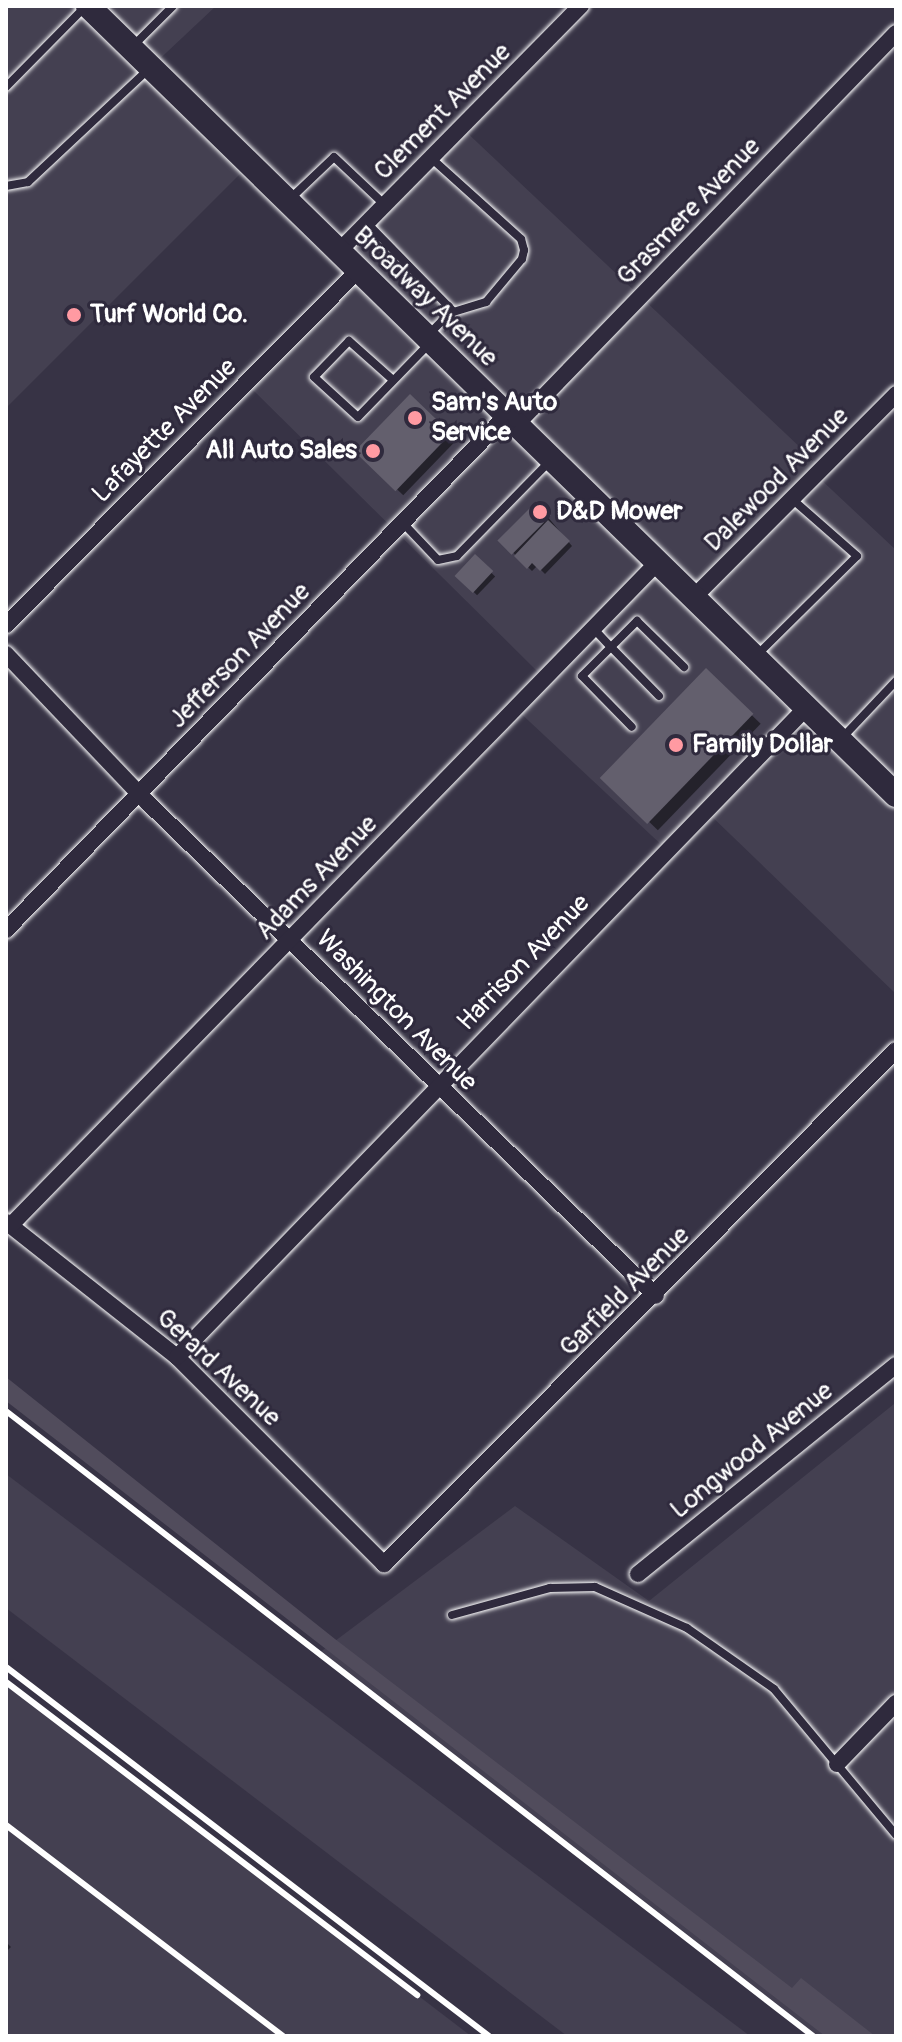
<!DOCTYPE html>
<style>
body{margin:0}
#map{position:relative;width:902px;height:2042px;overflow:hidden;background:#373345;font-family:Pangolin,sans-serif}
div>[style]{position:absolute}
.built>*{inset:0;background:#444051}
.green>*{inset:0;background:#514c5c}
.shadow>*{inset:0;background:#0007;transform-origin:0 0}
.building>*{inset:0;background:#635f6d;transform-origin:0 0}
.roads{filter:drop-shadow(0 0 2px #fff) drop-shadow(0 0 2px #fff)}
.lane>*{height:8px;margin:-4px;padding:0 4px;transform-origin:4px;border-radius:4px;background:#2f2a3d}
.street>*{height:16px;margin:-8px;padding:0 8px;transform-origin:8px;border-radius:8px;background:#2f2a3d}
.primary>*{height:24px;margin:-12px;padding:0 12px;transform-origin:12px;border-radius:12px;background:#2f2a3d}
.rail>*{height:6px;margin:-3px;padding:0 3px;transform-origin:3px;border-radius:3px;background:#fff}
.dots>*{width:22px;height:22px;translate:-50% -50%;box-sizing:border-box;border:4px solid #2f2a3d;border-radius:50%}
span{translate:-50% -50%;white-space:nowrap;text-align:center;line-height:1.15;-webkit-text-stroke:6px #2f2a3d;paint-order:stroke}
.street-label{font-size:26px;color:#fff}
.poi-label{font-size:26px;color:#fff;font-weight:700}
.left{translate:0 -50%;text-align:left}
.right{translate:-100% -50%;text-align:right}
.frame{position:absolute;inset:0;border:8px solid #fff;pointer-events:none}
</style>
<div id="map">
<div class="built">
<i style="clip-path:polygon(6px 6px,216px 6px,150px 68px,249px 165px,6px 408px)"></i>
<i style="clip-path:polygon(461px 127px,822px 468px,816px 475px,896px 550px,896px 994px,706px 811px,667px 850px,515px 708px,544px 678px,246px 383px,357px 271px,338px 252px)"></i>
<i style="clip-path:polygon(894px 1404px,896px 2036px,813px 2036px,319px 1653px,515px 1506px,649px 1601px)"></i>
<i style="clip-path:polygon(6px 1474px,750px 2036px,567px 2036px,6px 1608px)"></i>
<i style="clip-path:polygon(6px 1682px,124px 1771px,471px 2036px,6px 2036px)"></i>
</div>
<div class="green">
<i style="clip-path:polygon(6px 1377px,335px 1639px,792px 1988px,801px 1978px,875px 2036px,825px 2036px,6px 1401px)"></i>
</div>
<div class="shadow">
<i style="left:410px;top:396px;width:64px;height:76px;rotate:44deg"></i>
<i style="clip-path:polygon(537px 504px,572px 546px,545px 574px,537px 566px,532px 571px,501px 541px)"></i>
<i style="left:475px;top:557px;width:28px;height:26px;rotate:44deg"></i>
<i style="left:706px;top:671px;width:76px;height:148px;rotate:44deg"></i>
<i style="left:6px;top:1942px;width:7px;height:94px;rotate:45deg"></i>
</div>
<div class="building">
<i style="left:410px;top:394px;width:57px;height:80px;rotate:44deg"></i>
<i style="left:537px;top:501px;width:20px;height:56px;rotate:45deg"></i>
<i style="clip-path:polygon(548px 520px,570px 541px,540px 571px,532px 563px,527px 569px,514px 556px)"></i>
<i style="left:475px;top:554px;width:25px;height:30px;rotate:43deg"></i>
<i style="left:706px;top:668px;width:66px;height:153px;rotate:44deg"></i>
</div>
<div class="roads">
<div class="lane">
<i style="left:134px;top:45px;width:55px;rotate:-45deg"></i>
<i style="left:6px;top:87px;width:111px;rotate:-45.4deg"></i>
<i style="left:6px;top:186px;width:22px;rotate:-10deg"></i>
<i style="left:28px;top:182px;width:167px;rotate:-43.1deg"></i>
<i style="left:291px;top:198px;width:59px;rotate:-43.6deg"></i>
<i style="left:334px;top:157px;width:70px;rotate:43.3deg"></i>
<i style="left:367px;top:223px;width:123px;rotate:45.7deg"></i>
<i style="left:427px;top:336px;width:33px;rotate:-45deg"></i>
<i style="left:450px;top:313px;width:38px;rotate:-17deg"></i>
<i style="left:486px;top:302px;width:56px;rotate:-50.1deg"></i>
<i style="left:522px;top:259px;width:9px;rotate:-77deg"></i>
<i style="left:524px;top:250px;width:11px;rotate:-105deg"></i>
<i style="left:521px;top:239px;width:121px;rotate:-138deg"></i>
<i style="left:393px;top:380px;width:59px;rotate:-138.4deg"></i>
<i style="left:349px;top:341px;width:50px;rotate:134.2deg"></i>
<i style="left:314px;top:377px;width:59px;rotate:42.3deg"></i>
<i style="left:358px;top:417px;width:103px;rotate:-45.8deg"></i>
<i style="left:402px;top:522px;width:52px;rotate:46.5deg"></i>
<i style="left:438px;top:560px;width:19px;rotate:-12deg"></i>
<i style="left:457px;top:556px;width:134px;rotate:-45.6deg"></i>
<i style="left:593px;top:628px;width:26px;rotate:47deg"></i>
<i style="left:611px;top:647px;width:41px;rotate:135deg"></i>
<i style="left:582px;top:676px;width:71px;rotate:45.6deg"></i>
<i style="left:758px;top:654px;width:139px;rotate:-44.7deg"></i>
<i style="left:857px;top:556px;width:86px;rotate:-138.8deg"></i>
<i style="left:659px;top:696px;width:69px;rotate:-134.4deg"></i>
<i style="left:611px;top:647px;width:37px;rotate:-45deg"></i>
<i style="left:637px;top:621px;width:66px;rotate:44.4deg"></i>
<i style="left:841px;top:739px;width:80px;rotate:-46.5deg"></i>
<i style="left:452px;top:1615px;width:102px;rotate:-15.4deg"></i>
<i style="left:550px;top:1588px;width:45px;rotate:-1.3deg"></i>
<i style="left:595px;top:1587px;width:101px;rotate:24deg"></i>
<i style="left:687px;top:1628px;width:106px;rotate:35deg"></i>
<i style="left:774px;top:1689px;width:190px;rotate:50.1deg"></i>
</div>
<div class="street">
<i style="left:338px;top:252px;width:346px;rotate:-45.4deg"></i>
<i style="left:516px;top:425px;width:546px;rotate:-45.89deg"></i>
<i style="left:692px;top:599px;width:289px;rotate:-45.1deg"></i>
<i style="left:6px;top:625px;width:500px;rotate:-45.2deg"></i>
<i style="left:6px;top:654px;width:204px;rotate:46.4deg"></i>
<i style="left:147px;top:802px;width:709px;rotate:44.14deg"></i>
<i style="left:6px;top:930px;width:718px;rotate:-45.79deg"></i>
<i style="left:6px;top:1222px;width:218px;rotate:38.3deg"></i>
<i style="left:177px;top:1357px;width:293px;rotate:45deg"></i>
<i style="left:384px;top:1564px;width:725px;rotate:-45.11deg"></i>
<i style="left:11px;top:1225px;width:924px;rotate:-45.7deg"></i>
<i style="left:177px;top:1357px;width:905px;rotate:-45.9deg"></i>
<i style="left:638px;top:1574px;width:332px;rotate:-39deg"></i>
<i style="left:837px;top:1764px;width:85px;rotate:-46deg"></i>
</div>
<div class="primary">
<i style="left:88px;top:6px;width:1129px;rotate:44.32deg"></i>
</div>
</div>
<div class="rail">
<i style="left:6px;top:1411px;width:1021px;rotate:37.76deg"></i>
<i style="left:6px;top:1667px;width:608px;rotate:37.38deg"></i>
<i style="left:6px;top:1682px;width:517px;rotate:37.29deg"></i>
<i style="left:6px;top:1825px;width:348px;rotate:37.3deg"></i>
</div>
<div class="dots">
<i style="left:74px;top:315px;background:#ff9aa2"></i>
<i style="left:415px;top:418px;background:#ff9aa2"></i>
<i style="left:373px;top:451px;background:#ff9aa2"></i>
<i style="left:540px;top:512px;background:#ff9aa2"></i>
<i style="left:676px;top:745px;background:#ff9aa2"></i>
</div>
<div class="street-label">
<span style="left:443px;top:112px;rotate:-45deg">Clement Avenue</span>
<span style="left:689px;top:212px;rotate:-46deg">Grasmere Avenue</span>
<span style="left:425px;top:297px;rotate:44deg">Broadway Avenue</span>
<span style="left:165px;top:431px;rotate:-45deg">Lafayette Avenue</span>
<span style="left:777px;top:480px;rotate:-45deg">Dalewood Avenue</span>
<span style="left:240px;top:656px;rotate:-46deg">Jefferson Avenue</span>
<span style="left:317px;top:878px;rotate:-46deg">Adams Avenue</span>
<span style="left:524px;top:963px;rotate:-46deg">Harrison Avenue</span>
<span style="left:396px;top:1011px;rotate:45deg">Washington Avenue</span>
<span style="left:625px;top:1292px;rotate:-45deg">Garfield Avenue</span>
<span style="left:218px;top:1368px;rotate:43deg">Gerard Avenue</span>
<span style="left:752px;top:1451px;rotate:-39deg">Longwood Avenue</span>
</div>
<div class="poi-label">
<span class="left" style="left:90px;top:315px">Turf World Co.</span>
<span class="left" style="left:431px;top:418px">Sam's Auto<br>Service</span>
<span class="right" style="left:357px;top:451px">All Auto Sales</span>
<span class="left" style="left:556px;top:512px">D&amp;D Mower</span>
<span class="left" style="left:692px;top:745px">Family Dollar</span>
</div>
<div class="frame"></div>
</div>
